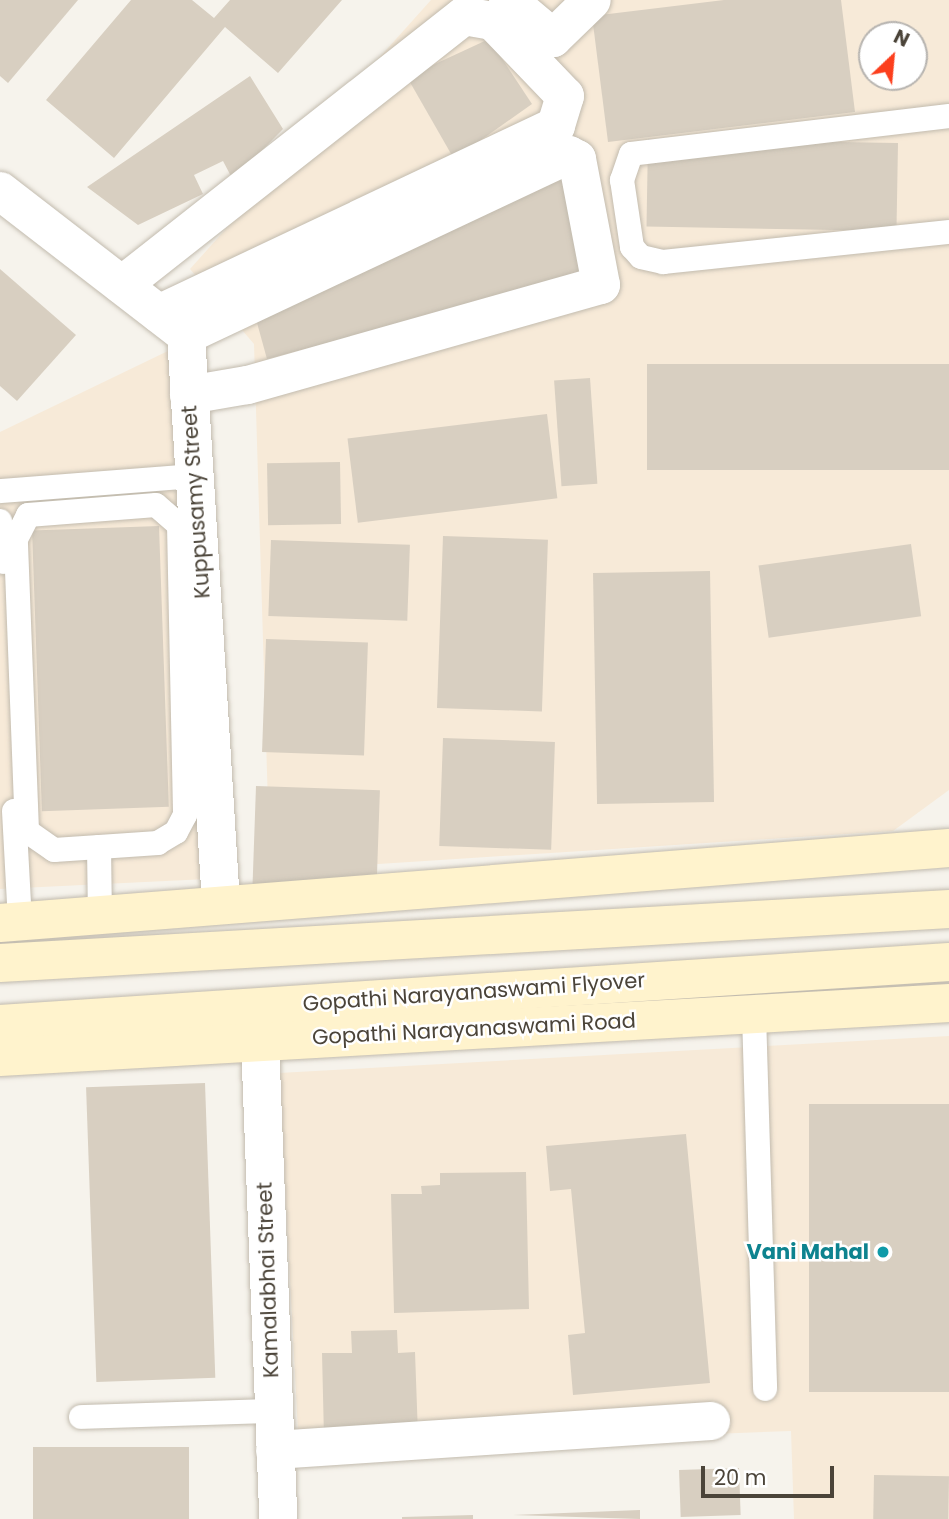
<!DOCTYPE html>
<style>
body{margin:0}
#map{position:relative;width:949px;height:1519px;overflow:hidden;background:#f6f3ec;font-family:Poppins,sans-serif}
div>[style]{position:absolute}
.commercial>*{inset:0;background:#f7ead8}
.building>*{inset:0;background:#d8cfc1;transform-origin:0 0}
.roads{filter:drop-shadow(0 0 2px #c2bbae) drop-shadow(0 0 2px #c2bbae)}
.lane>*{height:24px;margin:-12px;padding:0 12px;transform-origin:12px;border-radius:12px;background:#fff}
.street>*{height:38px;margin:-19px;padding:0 19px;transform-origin:19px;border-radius:19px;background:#fff}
.secondary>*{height:38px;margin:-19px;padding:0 19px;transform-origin:19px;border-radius:19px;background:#fff3cd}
.dots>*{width:19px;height:19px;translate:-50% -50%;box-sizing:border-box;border:4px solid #fff;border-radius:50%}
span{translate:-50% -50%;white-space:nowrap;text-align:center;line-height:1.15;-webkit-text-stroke:5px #fff;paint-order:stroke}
.street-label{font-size:21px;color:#4b4439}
.culture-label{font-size:21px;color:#0d838f;font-weight:700}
.right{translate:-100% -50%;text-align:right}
.north{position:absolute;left:858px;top:21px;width:70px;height:70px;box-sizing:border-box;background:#fff;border:2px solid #b7b4b0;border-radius:50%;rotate:26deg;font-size:19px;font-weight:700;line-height:28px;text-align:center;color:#4b4439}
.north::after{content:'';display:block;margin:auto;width:24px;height:32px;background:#fc3f1d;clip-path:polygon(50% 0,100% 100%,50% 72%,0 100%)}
.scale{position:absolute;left:701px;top:1466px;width:133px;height:32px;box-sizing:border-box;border:4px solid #4b4439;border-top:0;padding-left:9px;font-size:21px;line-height:24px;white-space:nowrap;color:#4b4439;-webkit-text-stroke:5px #fff;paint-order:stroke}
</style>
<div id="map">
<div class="commercial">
<i style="clip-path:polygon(evenodd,431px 0,949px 0,949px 790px,893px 831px,270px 871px,254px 344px,190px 269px,431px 0,872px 35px,914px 35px,914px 77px,872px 77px,872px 35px)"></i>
<i style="clip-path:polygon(170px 350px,207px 879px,0 889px,0 432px)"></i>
<i style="clip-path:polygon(949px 1036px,949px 1519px,794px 1519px,791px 1431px,299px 1450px,279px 1073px)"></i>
</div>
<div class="building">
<i style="clip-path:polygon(0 0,78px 0,8px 83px,0 76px)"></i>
<i style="clip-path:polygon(131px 0,192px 0,214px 18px,230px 0,342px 0,278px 73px,225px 27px,114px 158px,46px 100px)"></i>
<i style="clip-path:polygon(724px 0,841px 0,855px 112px,608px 142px,592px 16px)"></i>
<i style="clip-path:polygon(489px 39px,532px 104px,454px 159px,407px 77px)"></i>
<i style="clip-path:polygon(250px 76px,283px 129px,233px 180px,223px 161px,194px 175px,203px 194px,138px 225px,87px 187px)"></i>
<i style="left:898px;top:143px;width:88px;height:250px;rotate:91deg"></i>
<i style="clip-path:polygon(566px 171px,588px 274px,267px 359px,254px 312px)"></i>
<i style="clip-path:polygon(0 269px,76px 335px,17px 401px,0 386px)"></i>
<i style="left:949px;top:364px;width:106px;height:302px;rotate:90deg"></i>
<i style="left:590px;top:378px;width:106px;height:36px;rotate:86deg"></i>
<i style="left:547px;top:414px;width:85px;height:201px;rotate:83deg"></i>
<i style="left:340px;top:462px;width:62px;height:73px;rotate:89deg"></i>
<i style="left:159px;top:526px;width:281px;height:127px;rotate:88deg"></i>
<i style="left:443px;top:536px;width:105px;height:172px;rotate:2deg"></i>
<i style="left:271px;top:540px;width:139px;height:76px;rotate:2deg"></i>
<i style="left:911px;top:544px;width:73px;height:154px;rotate:82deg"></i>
<i style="left:710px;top:571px;width:231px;height:117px;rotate:89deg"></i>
<i style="left:266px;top:639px;width:102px;height:113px;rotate:2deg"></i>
<i style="left:443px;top:738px;width:112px;height:108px;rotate:2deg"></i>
<i style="left:256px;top:786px;width:124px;height:100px;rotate:2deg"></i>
<i style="left:205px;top:1083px;width:295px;height:119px;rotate:88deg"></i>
<i style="left:949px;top:1104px;width:288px;height:140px;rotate:90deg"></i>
<i style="clip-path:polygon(686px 1134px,710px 1383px,573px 1395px,568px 1335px,585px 1333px,571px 1189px,550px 1191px,546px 1146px)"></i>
<i style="clip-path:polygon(526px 1172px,529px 1309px,394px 1313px,391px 1194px,422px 1194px,421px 1186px,440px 1185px,440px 1173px)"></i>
<i style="clip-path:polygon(397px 1330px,398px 1353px,415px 1352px,418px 1435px,324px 1438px,322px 1353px,352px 1353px,351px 1331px)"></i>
<i style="left:33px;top:1447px;width:156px;height:72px"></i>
<i style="left:739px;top:1468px;width:47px;height:60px;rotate:88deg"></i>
<i style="left:874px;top:1475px;width:75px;height:44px;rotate:1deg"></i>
<i style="clip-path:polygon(640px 1510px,640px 1519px,513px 1515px)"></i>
<i style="clip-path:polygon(473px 1515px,473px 1519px,402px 1519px,402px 1517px)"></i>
</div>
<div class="roads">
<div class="lane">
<i style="left:949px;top:116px;width:320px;rotate:173.2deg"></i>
<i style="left:631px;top:154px;width:28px;rotate:109deg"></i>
<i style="left:622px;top:180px;width:68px;rotate:81.5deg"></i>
<i style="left:632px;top:247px;width:13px;rotate:48deg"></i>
<i style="left:641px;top:257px;width:23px;rotate:13deg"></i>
<i style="left:663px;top:262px;width:288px;rotate:-6deg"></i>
<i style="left:0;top:491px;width:196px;rotate:-4.4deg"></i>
<i style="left:0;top:521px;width:41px;rotate:85.8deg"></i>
<i style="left:14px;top:811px;width:111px;rotate:86.9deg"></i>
<i style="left:99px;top:847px;width:45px;rotate:176.2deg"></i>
<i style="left:54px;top:850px;width:33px;rotate:-145deg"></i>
<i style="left:27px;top:831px;width:292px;rotate:-92.2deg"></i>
<i style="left:16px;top:539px;width:27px;rotate:-63deg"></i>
<i style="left:28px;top:515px;width:128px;rotate:-4.5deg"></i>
<i style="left:156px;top:505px;width:30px;rotate:41deg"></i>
<i style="left:179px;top:525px;width:290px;rotate:88.8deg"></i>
<i style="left:185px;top:815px;width:19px;rotate:118deg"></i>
<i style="left:176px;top:832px;width:21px;rotate:149deg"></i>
<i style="left:158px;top:843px;width:59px;rotate:176.1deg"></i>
<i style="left:99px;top:847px;width:68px;rotate:89.2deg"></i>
<i style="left:754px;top:1014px;width:375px;rotate:88.3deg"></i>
<i style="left:81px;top:1417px;width:192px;rotate:-1.8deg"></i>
</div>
<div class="street">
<i style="left:508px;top:0;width:59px;rotate:40.2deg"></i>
<i style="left:553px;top:38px;width:54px;rotate:-44.3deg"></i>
<i style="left:0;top:191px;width:235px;rotate:37.7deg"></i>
<i style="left:186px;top:335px;width:570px;rotate:86.48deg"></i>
<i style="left:122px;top:285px;width:435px;rotate:-38.2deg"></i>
<i style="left:464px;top:16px;width:29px;rotate:10deg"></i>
<i style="left:493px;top:21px;width:104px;rotate:46.2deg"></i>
<i style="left:565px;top:96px;width:31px;rotate:107deg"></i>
<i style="left:556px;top:126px;width:439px;rotate:154.7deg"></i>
<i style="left:186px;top:335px;width:423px;rotate:-25.2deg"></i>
<i style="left:569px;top:155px;width:9px;rotate:27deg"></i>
<i style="left:577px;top:159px;width:128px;rotate:79.2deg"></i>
<i style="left:601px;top:285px;width:368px;rotate:164.2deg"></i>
<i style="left:247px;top:385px;width:59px;rotate:170.2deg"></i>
<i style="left:260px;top:1041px;width:478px;rotate:87.8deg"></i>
<i style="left:275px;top:1450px;width:437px;rotate:-3.8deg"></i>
</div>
<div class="secondary">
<i style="left:0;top:923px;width:952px;rotate:-4.52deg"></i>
<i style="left:0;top:963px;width:951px;rotate:-3.26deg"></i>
<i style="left:0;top:1024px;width:951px;rotate:-3.74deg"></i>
<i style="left:0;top:1057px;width:951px;rotate:-3.26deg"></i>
</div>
</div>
<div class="dots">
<i style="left:883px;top:1252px;background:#0f9aa8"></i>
</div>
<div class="street-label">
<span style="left:196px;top:502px;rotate:-94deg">Kuppusamy Street</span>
<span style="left:474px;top:992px;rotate:-4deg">Gopathi Narayanaswami Flyover</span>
<span style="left:474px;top:1029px;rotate:-3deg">Gopathi Narayanaswami Road</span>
<span style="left:268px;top:1280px;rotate:-92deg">Kamalabhai Street</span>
</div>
<div class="culture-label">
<span class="right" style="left:869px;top:1252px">Vani Mahal</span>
</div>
<div class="north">N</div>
<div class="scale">20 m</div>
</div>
